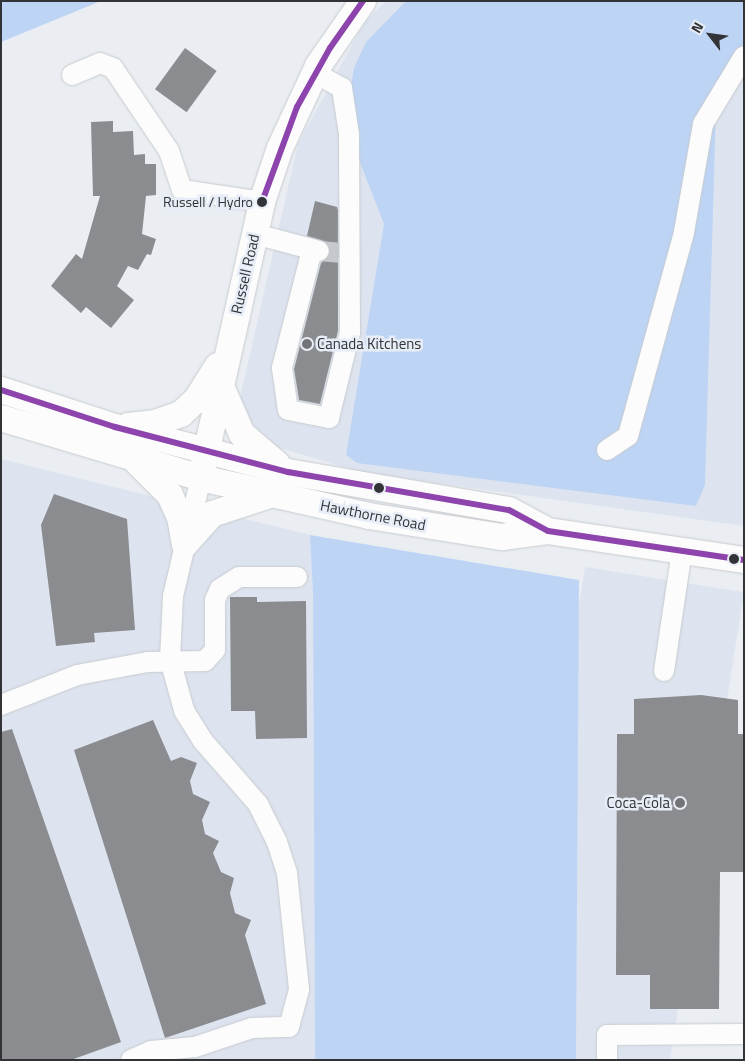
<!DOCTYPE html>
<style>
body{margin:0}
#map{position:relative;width:745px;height:1061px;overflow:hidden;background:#eaeef2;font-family:"Titillium Web",sans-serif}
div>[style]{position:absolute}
.built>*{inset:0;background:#dde4ef;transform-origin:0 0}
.green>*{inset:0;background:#bdd4f5}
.building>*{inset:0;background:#8a8c8f;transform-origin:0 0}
.minor-tunnel>*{height:20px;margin-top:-10px;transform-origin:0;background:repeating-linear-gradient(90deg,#c5c9cd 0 20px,transparent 0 30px)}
.roads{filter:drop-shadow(0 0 1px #c8cbce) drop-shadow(0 0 1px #c8cbce)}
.minor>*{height:20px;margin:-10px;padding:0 10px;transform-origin:10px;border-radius:10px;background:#fcfcfd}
.major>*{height:26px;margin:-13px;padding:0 13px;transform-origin:13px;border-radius:13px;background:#fcfcfd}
.bus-1>*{height:6px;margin:-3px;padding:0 3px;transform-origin:3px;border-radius:3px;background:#8e44ad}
.dots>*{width:14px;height:14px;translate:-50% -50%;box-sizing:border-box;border:2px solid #e7edf6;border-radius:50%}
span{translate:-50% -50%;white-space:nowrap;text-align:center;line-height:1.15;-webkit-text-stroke:5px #e7edf6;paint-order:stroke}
.bus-label{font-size:14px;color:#313337}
.right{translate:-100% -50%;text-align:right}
.street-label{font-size:15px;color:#313337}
.poi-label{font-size:15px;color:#313337}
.left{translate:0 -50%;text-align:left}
.frame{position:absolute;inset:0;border:2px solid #313337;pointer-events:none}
.north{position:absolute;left:685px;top:10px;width:50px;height:50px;-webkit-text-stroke:4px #e7edf6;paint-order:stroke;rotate:300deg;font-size:14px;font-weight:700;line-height:20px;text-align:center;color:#313337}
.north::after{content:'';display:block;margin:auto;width:18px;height:22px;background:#313337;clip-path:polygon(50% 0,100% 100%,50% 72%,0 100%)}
</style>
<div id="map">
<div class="built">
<i style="clip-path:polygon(386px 1px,744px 1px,744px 526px,364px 473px,270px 445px,238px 406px,298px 144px,364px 23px)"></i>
<i style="clip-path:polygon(1px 459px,310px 535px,313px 594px,315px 1060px,1px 1060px)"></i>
<i style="left:585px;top:567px;width:161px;height:493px;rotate:9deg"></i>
</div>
<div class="green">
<i style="clip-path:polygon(1px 1px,101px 1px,1px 42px)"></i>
<i style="clip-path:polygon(406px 1px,744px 1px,744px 52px,716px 108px,705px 485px,696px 506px,357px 463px,346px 455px,384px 224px,359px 160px,348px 105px,354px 68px,366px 42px)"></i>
<i style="clip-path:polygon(310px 535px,579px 580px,576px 1060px,315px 1060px,313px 594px)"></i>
</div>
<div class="building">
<i style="left:185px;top:48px;width:39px;height:51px;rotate:36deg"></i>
<i style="clip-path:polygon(113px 121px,113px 132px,133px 131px,134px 155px,145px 154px,145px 164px,156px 164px,156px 195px,146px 196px,142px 234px,156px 239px,151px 255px,147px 254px,138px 270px,128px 266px,117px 286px,134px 300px,111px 328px,86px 307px,81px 313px,51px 286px,76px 254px,82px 259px,100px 196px,93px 196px,91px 122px)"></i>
<i style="clip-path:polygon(315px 201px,337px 207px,338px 210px,338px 331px,320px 404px,299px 400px,294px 369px,321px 263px,331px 254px,327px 242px,307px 236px)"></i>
<i style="clip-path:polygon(54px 494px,127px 519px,135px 630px,94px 633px,95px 642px,56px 646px,41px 525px)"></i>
<i style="clip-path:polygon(230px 597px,257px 597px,257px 602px,306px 601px,307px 738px,256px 739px,255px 711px,231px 711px)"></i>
<i style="clip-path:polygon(701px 695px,738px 700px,738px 734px,744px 734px,744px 872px,720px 872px,719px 1009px,650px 1009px,650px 975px,616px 975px,617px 734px,634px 734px,634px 699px)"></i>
<i style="clip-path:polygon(153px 720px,171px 761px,181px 757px,197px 763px,190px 781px,193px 794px,210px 802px,202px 820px,205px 834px,219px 841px,213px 853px,221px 872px,234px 878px,230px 893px,235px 913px,251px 920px,245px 935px,266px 1004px,165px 1038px,74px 750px)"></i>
<i style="clip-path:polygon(12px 729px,121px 1042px,71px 1060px,1px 1060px,1px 732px)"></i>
</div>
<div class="minor-tunnel">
<i style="left:319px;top:251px;width:21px;rotate:5deg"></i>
</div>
<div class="roads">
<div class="minor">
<i style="left:72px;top:75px;width:30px;rotate:-23deg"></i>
<i style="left:100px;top:63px;width:14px;rotate:21deg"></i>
<i style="left:113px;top:68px;width:100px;rotate:56deg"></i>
<i style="left:169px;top:151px;width:41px;rotate:71.6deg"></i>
<i style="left:182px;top:190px;width:81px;rotate:8.5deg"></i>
<i style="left:255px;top:234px;width:66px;rotate:14.9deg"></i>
<i style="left:312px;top:250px;width:122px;rotate:104.3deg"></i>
<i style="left:282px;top:368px;width:42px;rotate:81.9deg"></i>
<i style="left:288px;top:410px;width:42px;rotate:11deg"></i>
<i style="left:329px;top:418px;width:89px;rotate:-76.3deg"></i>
<i style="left:350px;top:332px;width:198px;rotate:-90.3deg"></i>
<i style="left:349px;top:134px;width:47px;rotate:-98.7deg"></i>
<i style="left:342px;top:88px;width:31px;rotate:-151deg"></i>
<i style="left:607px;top:450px;width:25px;rotate:-34deg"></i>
<i style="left:628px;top:436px;width:212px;rotate:-74.6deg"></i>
<i style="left:684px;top:232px;width:110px;rotate:-80deg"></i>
<i style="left:703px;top:124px;width:79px;rotate:-58.9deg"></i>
<i style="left:664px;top:671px;width:121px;rotate:-81.5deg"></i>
<i style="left:1px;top:705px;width:82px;rotate:-21.5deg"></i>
<i style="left:77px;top:675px;width:72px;rotate:-10.4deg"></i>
<i style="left:148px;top:662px;width:57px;rotate:-1deg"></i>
<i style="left:205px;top:661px;width:15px;rotate:-48deg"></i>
<i style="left:215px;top:650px;width:50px;rotate:-90deg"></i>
<i style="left:215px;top:600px;width:12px;rotate:-66deg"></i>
<i style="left:220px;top:589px;width:22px;rotate:-32deg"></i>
<i style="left:239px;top:577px;width:58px"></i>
<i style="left:131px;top:1060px;width:22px;rotate:-24deg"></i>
<i style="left:151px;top:1051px;width:44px;rotate:-5.2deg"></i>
<i style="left:195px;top:1047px;width:60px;rotate:-18.4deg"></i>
<i style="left:252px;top:1028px;width:37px;rotate:-2deg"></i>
<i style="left:289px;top:1027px;width:39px;rotate:-75deg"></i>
<i style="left:299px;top:989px;width:117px;rotate:-95.9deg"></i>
<i style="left:287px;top:873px;width:33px;rotate:-108deg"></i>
<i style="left:277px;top:842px;width:42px;rotate:-116.6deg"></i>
<i style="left:258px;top:804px;width:84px;rotate:-131.1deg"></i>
<i style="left:203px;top:741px;width:36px;rotate:-122deg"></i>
<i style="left:184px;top:710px;width:52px;rotate:-105.6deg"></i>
<i style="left:170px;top:660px;width:64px;rotate:-87.3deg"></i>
<i style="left:173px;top:596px;width:121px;rotate:-76.7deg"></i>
<i style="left:607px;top:1060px;width:25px;rotate:-90deg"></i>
<i style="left:607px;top:1035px;width:137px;rotate:-0.4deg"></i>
</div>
<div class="major">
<i style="left:220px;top:384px;width:55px;rotate:66.3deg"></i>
<i style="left:242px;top:434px;width:46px;rotate:40.6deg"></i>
<i style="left:1px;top:390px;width:120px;rotate:18deg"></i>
<i style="left:115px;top:427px;width:179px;rotate:14.6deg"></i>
<i style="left:288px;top:472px;width:224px;rotate:9.8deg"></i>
<i style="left:509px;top:510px;width:44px;rotate:28.3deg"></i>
<i style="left:1px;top:418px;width:209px;rotate:16.7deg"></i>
<i style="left:201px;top:478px;width:172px;rotate:12.7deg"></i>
<i style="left:369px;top:516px;width:135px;rotate:9deg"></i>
<i style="left:502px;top:537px;width:46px;rotate:-7.4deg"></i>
<i style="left:548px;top:531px;width:198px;rotate:8.4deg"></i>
<i style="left:128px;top:426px;width:27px;rotate:-6deg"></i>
<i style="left:155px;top:423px;width:28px;rotate:-19deg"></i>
<i style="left:181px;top:414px;width:22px;rotate:-43deg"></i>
<i style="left:197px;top:399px;width:39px;rotate:-58deg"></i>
<i style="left:138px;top:463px;width:45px;rotate:45deg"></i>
<i style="left:170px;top:495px;width:24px;rotate:66deg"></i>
<i style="left:180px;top:517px;width:27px;rotate:80deg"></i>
<i style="left:203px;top:467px;width:271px;rotate:-77.4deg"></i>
<i style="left:262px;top:202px;width:57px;rotate:-71.6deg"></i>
<i style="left:280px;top:148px;width:90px;rotate:-65.1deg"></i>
<i style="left:318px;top:66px;width:79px;rotate:-55.3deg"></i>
<i style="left:185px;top:544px;width:40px;rotate:-48deg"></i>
<i style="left:212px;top:514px;width:58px;rotate:-18.1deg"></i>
</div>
</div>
<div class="bus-1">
<i style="left:262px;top:202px;width:101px;rotate:-69.8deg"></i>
<i style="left:297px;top:107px;width:68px;rotate:-60.8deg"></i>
<i style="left:330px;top:48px;width:57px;rotate:-54.9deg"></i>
<i style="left:1px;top:390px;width:120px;rotate:18deg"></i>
<i style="left:115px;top:427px;width:179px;rotate:14.6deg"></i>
<i style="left:288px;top:472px;width:224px;rotate:9.8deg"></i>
<i style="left:509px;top:510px;width:44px;rotate:28.3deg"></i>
<i style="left:548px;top:531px;width:198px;rotate:8.4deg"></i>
</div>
<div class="dots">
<i style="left:262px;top:202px;background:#313337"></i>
<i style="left:307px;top:344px;background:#727478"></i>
<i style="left:379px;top:488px;background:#313337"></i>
<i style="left:734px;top:559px;background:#313337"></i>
<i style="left:680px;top:803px;background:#727478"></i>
</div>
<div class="bus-label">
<span class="right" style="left:253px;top:202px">Russell / Hydro</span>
</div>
<div class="street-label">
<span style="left:245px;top:274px;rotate:-77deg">Russell Road</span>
<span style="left:373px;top:515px;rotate:11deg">Hawthorne Road</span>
</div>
<div class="poi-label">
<span class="left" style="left:317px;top:344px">Canada Kitchens</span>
<span class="right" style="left:670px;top:803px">Coca-Cola</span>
</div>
<div class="frame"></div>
<div class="north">N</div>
</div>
